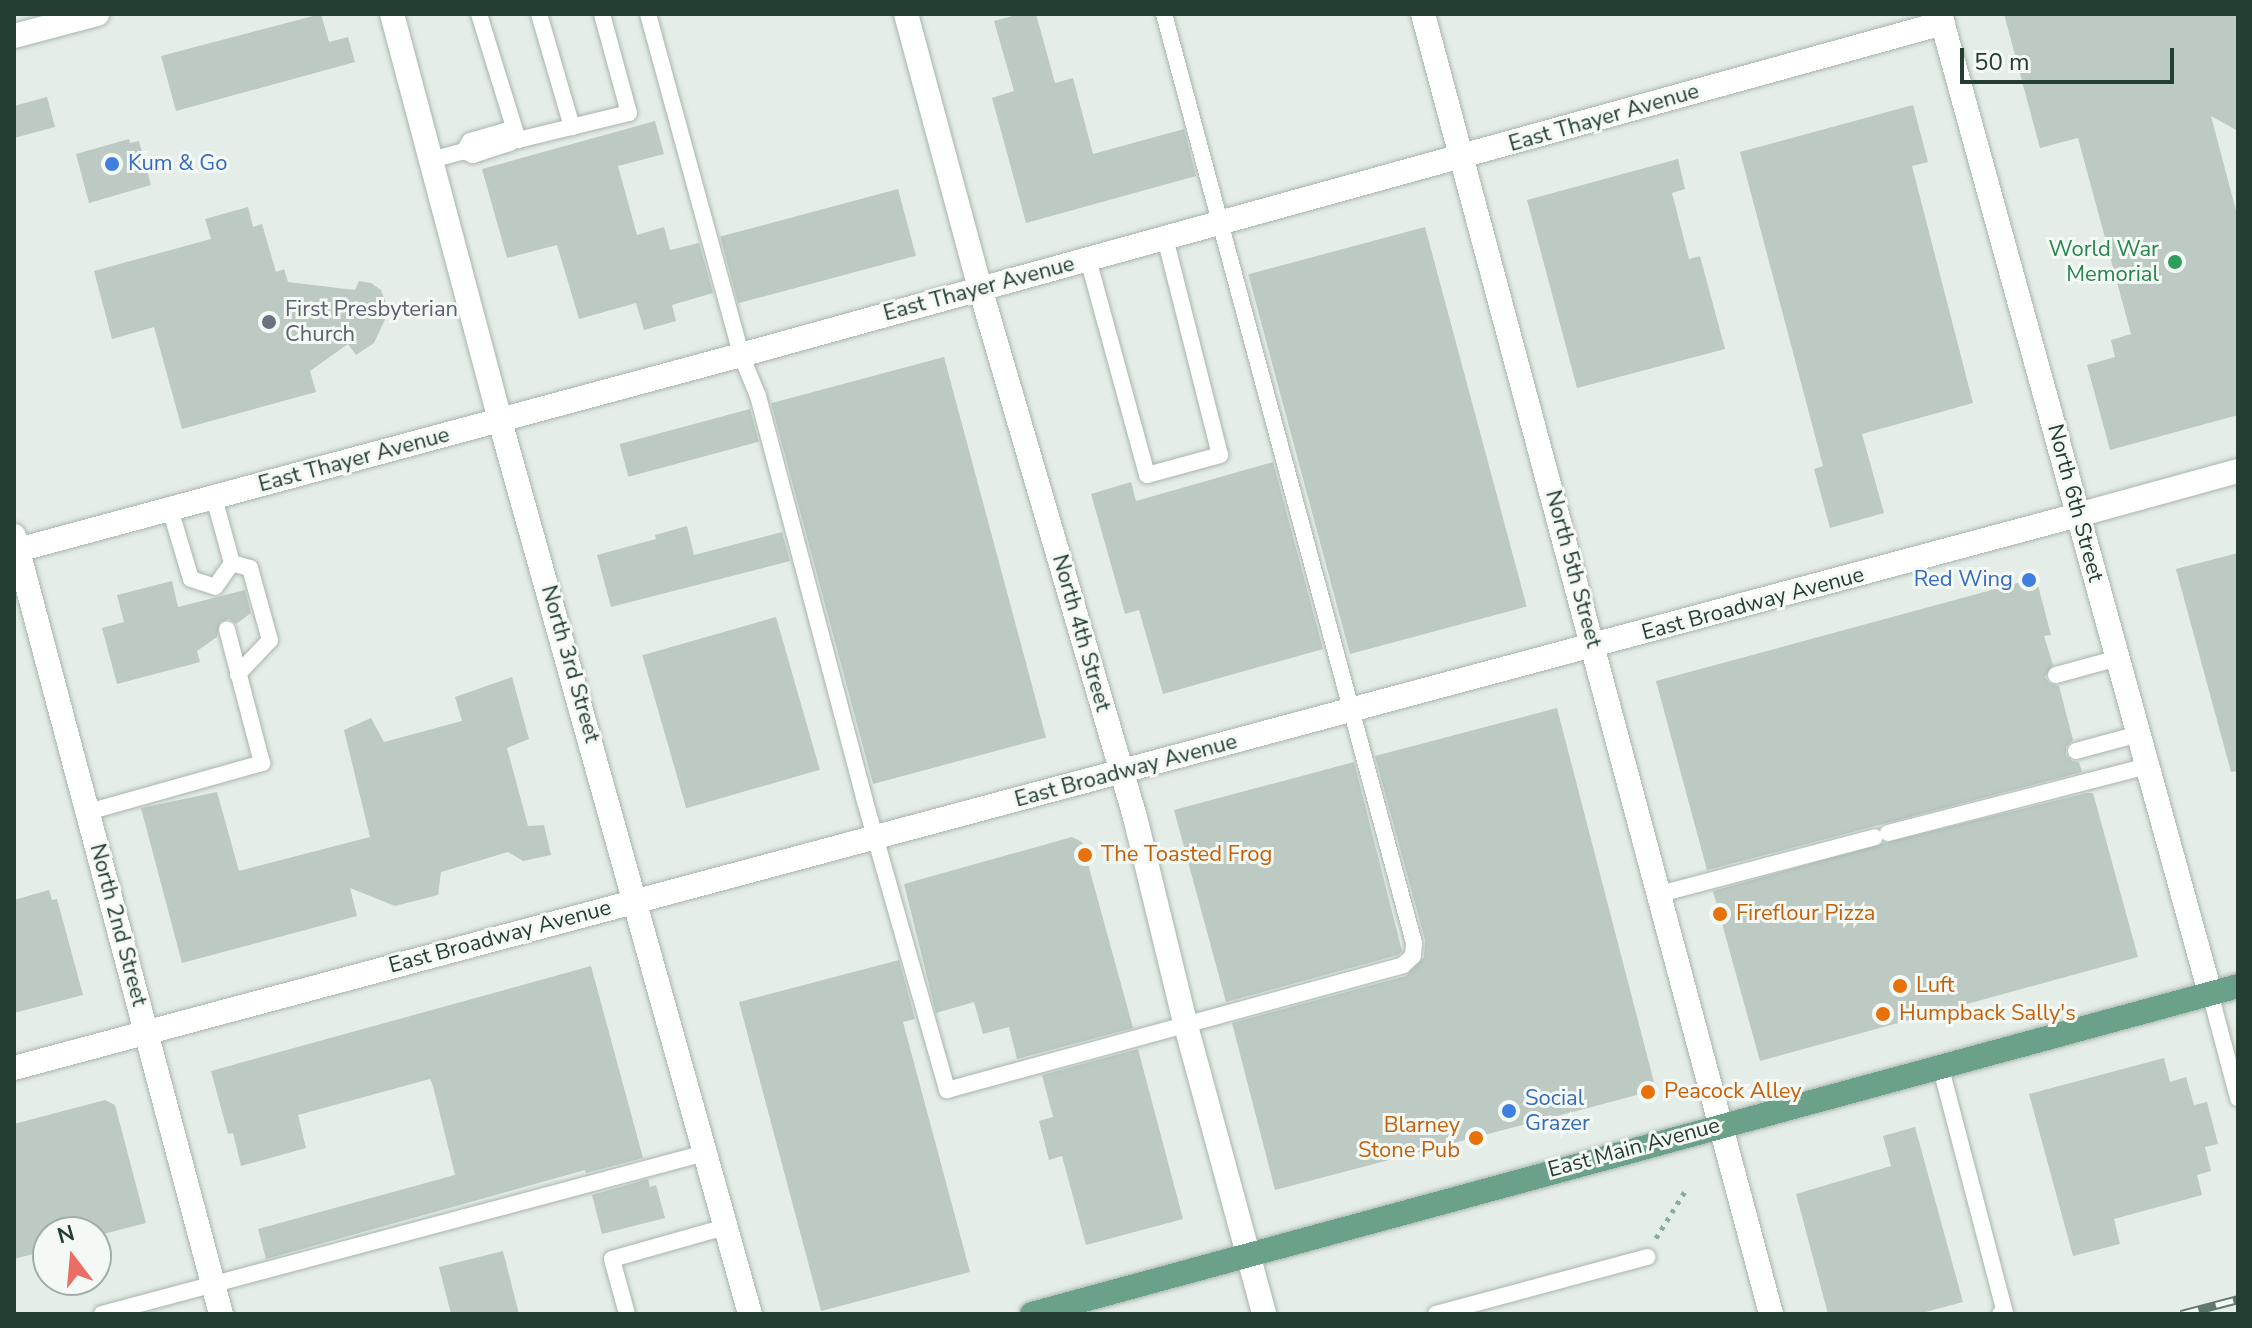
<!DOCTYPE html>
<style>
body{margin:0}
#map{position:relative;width:2252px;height:1328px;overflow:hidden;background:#e4ede7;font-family:"Nunito Sans",sans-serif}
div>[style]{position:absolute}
.building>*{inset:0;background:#bccac3;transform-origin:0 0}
.path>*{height:5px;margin-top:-2.5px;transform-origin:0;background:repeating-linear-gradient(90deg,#86af9b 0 4px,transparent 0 10px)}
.roads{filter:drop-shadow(0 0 2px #a7b5ad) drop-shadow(0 0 2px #a7b5ad)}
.lane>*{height:16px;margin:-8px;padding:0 8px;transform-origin:8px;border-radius:8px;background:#fff}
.street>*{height:24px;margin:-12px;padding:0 12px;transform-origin:12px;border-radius:12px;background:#fff}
.secondary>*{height:24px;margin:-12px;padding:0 12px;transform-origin:12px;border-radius:12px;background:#fff}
.primary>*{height:24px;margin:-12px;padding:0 12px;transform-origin:12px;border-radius:12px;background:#6ba089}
.rail>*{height:9px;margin-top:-4.5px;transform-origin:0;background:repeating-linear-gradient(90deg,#f5f9f6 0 18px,#5f796d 0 36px);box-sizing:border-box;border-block:2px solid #5f796d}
.dots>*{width:22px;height:22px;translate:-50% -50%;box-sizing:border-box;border:4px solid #f5f9f6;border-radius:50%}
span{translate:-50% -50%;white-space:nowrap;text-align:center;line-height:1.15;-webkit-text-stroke:6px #f5f9f6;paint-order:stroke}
.street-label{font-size:22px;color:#243e32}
.shop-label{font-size:22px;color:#366cbe}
.left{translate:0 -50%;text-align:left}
.right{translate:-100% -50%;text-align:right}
.leisure-label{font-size:22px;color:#27864d}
.worship-label{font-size:22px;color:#5b616d}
.food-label{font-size:22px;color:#c56008}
.frame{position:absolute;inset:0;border:16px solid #243e32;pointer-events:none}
.north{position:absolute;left:32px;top:1216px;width:80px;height:80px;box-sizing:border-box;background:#f5f9f6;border:2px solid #a1aea8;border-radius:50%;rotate:344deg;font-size:22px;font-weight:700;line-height:32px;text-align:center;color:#243e32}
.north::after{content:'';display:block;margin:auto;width:28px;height:36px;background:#eb6e64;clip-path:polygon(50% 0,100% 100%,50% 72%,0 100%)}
.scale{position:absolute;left:1960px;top:48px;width:214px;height:36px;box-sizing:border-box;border:4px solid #243e32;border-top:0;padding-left:10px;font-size:24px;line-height:28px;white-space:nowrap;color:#243e32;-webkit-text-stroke:6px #f5f9f6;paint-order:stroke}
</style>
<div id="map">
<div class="building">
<i style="clip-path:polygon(321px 14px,329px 42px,348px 37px,355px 62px,176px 111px,161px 56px)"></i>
<i style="clip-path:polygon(1020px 14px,1036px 14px,1055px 83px,1073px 78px,1093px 154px,1184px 129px,1196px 176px,1026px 223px,992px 98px,1014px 91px,994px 21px)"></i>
<i style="clip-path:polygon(2004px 14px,2238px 14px,2238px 131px,2211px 116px,2238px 218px,2238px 415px,2110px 450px,2087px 365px,2115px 357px,2111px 340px,2131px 334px,2078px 138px,2040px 148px)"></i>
<i style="clip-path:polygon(47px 97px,55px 127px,14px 138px,14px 106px)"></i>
<i style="clip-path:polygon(1913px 105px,1928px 162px,1912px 166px,1973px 403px,1862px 434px,1884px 513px,1830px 528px,1814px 469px,1823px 466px,1740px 152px)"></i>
<i style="clip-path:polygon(655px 121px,664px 154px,618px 166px,637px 235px,664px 227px,670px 250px,699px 243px,713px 293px,672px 305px,676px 321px,644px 330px,636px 303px,579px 319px,557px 245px,507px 258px,482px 169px)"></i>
<i style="clip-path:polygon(129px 139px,130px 143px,139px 141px,151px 185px,89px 203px,76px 154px)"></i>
<i style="clip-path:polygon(1678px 159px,1685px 189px,1672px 193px,1689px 259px,1700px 256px,1725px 349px,1577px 388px,1527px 200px)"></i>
<i style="left:898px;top:189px;width:69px;height:184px;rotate:75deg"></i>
<i style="clip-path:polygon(248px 207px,253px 227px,262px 224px,276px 272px,284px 269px,288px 282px,355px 290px,359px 281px,371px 283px,381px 290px,389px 311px,374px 343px,356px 355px,348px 344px,310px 371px,316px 392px,182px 429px,154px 327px,112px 339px,94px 271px,211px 239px,205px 219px)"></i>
<i style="left:1425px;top:227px;width:393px;height:183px;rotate:75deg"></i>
<i style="left:944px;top:357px;width:394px;height:179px;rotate:75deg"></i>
<i style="left:750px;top:409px;width:34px;height:135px;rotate:75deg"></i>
<i style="clip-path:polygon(1273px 462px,1323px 649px,1163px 694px,1139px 610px,1125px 614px,1091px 494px,1131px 482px,1136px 501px)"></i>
<i style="clip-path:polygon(687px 526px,694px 555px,782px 532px,790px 561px,611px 607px,597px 555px,656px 539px,655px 535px)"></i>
<i style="clip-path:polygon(2238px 553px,2238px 771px,2231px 772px,2176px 569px)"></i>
<i style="clip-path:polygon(2036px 578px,2051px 635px,2044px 636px,2053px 665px,2045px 677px,2049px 683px,2059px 686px,2073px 740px,2066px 747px,2066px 755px,2072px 761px,2079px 762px,2082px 772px,1707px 870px,1656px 681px)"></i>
<i style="clip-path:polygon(172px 581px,178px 607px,245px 590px,251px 613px,236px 624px,229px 619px,220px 622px,217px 637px,197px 651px,200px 662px,117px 684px,102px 628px,124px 622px,117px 595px)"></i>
<i style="left:776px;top:617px;width:159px;height:139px;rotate:74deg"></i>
<i style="clip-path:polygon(512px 677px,529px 739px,507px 748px,528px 826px,544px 825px,551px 855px,523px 861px,508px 852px,441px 872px,438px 895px,395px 906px,350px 888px,357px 916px,182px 963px,141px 808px,217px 792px,239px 871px,370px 837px,344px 730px,371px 718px,384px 742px,462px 721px,455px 697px)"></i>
<i style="clip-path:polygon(1557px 708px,1656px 1090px,1275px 1190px,1232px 1023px,1406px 976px,1424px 957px,1425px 940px,1375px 756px)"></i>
<i style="clip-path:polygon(1354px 762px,1402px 951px,1398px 955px,1226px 1002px,1174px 810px)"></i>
<i style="clip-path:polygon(2087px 793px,2093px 793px,2138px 957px,1760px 1061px,1713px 891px,1884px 843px)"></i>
<i style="clip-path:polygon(1072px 837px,1082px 842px,1133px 1028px,1017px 1059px,1009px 1027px,983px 1034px,974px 1002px,936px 1013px,904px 884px)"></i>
<i style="clip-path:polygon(49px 890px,52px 900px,57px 899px,83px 995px,14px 1013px,14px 900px)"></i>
<i style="clip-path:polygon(899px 960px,915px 1019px,903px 1022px,970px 1272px,821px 1311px,739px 1002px)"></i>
<i style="clip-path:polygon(591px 966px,643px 1158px,586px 1173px,585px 1170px,266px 1259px,258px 1229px,455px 1175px,433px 1086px,430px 1079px,298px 1115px,306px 1148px,241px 1166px,233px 1133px,228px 1134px,211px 1071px)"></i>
<i style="clip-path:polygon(1138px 1049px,1183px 1219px,1086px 1245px,1062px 1156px,1049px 1160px,1039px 1121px,1053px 1117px,1042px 1075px)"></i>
<i style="clip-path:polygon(2164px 1058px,2170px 1082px,2186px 1077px,2194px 1105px,2207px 1102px,2218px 1144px,2205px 1147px,2211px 1171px,2197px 1175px,2202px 1195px,2114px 1219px,2120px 1244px,2073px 1256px,2029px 1094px)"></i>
<i style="clip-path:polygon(105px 1100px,115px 1105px,146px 1223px,96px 1236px,96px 1232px,48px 1232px,48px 1250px,14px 1259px,14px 1124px)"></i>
<i style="clip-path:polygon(1915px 1127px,1963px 1302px,1918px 1314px,1828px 1314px,1796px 1194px,1891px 1166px,1883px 1136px)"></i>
<i style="clip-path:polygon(648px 1179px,650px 1187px,656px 1185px,665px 1218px,602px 1234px,592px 1195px)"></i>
<i style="clip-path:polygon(503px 1251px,519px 1314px,451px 1314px,439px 1267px)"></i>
</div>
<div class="path">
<i style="left:1656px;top:1238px;width:59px;rotate:-58.2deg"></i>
</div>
<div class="roads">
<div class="lane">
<i style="left:479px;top:14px;width:132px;rotate:72.8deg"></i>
<i style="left:539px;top:14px;width:118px;rotate:73.7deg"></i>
<i style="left:648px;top:14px;width:353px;rotate:74.7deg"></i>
<i style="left:741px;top:355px;width:44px;rotate:67.5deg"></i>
<i style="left:758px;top:396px;width:416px;rotate:75.2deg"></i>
<i style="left:864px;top:798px;width:304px;rotate:74.1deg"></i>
<i style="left:947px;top:1090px;width:473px;rotate:-15.3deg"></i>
<i style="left:1403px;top:965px;width:13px;rotate:-42deg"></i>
<i style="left:1413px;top:956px;width:13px;rotate:-86deg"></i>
<i style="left:1414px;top:943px;width:962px;rotate:-105.06deg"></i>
<i style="left:511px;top:135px;width:9px;rotate:36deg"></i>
<i style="left:518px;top:140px;width:114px;rotate:-13.7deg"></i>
<i style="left:629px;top:113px;width:103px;rotate:-105.3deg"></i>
<i style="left:431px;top:160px;width:34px;rotate:-15deg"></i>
<i style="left:464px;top:151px;width:10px;rotate:24deg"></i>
<i style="left:473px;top:155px;width:39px;rotate:-18deg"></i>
<i style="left:510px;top:143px;width:8px;rotate:-83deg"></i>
<i style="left:511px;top:135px;width:7px;rotate:-146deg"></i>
<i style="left:505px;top:131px;width:36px;rotate:164deg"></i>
<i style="left:470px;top:141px;width:12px;rotate:121deg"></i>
<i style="left:1088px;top:259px;width:224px;rotate:74.7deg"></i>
<i style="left:1147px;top:475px;width:76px;rotate:-15.3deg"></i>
<i style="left:1220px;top:455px;width:224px;rotate:-104.2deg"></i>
<i style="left:214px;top:498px;width:67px;rotate:74.5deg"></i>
<i style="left:232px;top:563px;width:29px;rotate:125deg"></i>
<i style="left:170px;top:509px;width:73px;rotate:73.3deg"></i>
<i style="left:191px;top:579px;width:25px;rotate:18deg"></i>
<i style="left:232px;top:563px;width:19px;rotate:16deg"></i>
<i style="left:250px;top:568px;width:75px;rotate:74.5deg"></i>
<i style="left:270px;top:640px;width:47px;rotate:133.3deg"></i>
<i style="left:2056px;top:675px;width:64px;rotate:-15.3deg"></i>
<i style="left:2076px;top:751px;width:65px;rotate:-15.1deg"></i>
<i style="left:88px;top:812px;width:181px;rotate:-15.7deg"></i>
<i style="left:262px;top:763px;width:138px;rotate:-104.7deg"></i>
<i style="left:1888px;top:833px;width:268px;rotate:-14.5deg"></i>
<i style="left:1660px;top:894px;width:222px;rotate:-14.8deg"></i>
<i style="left:2210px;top:993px;width:109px;rotate:75.1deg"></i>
<i style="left:1940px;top:1065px;width:256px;rotate:75.3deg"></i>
<i style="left:2005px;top:1313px;width:5px;rotate:169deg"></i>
<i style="left:102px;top:1314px;width:624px;rotate:-14.95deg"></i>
<i style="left:627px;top:1314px;width:57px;rotate:-105.3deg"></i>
<i style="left:612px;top:1259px;width:117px;rotate:-15.8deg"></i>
<i style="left:1436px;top:1314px;width:219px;rotate:-15.1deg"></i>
</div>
<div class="street">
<i style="left:906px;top:14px;width:284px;rotate:74.9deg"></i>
<i style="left:980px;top:288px;width:551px;rotate:73.67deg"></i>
<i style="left:1135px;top:817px;width:215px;rotate:76.3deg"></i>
<i style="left:1186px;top:1026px;width:298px;rotate:74.8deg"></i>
<i style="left:1940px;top:14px;width:1016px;rotate:74.58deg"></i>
<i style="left:14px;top:536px;width:805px;rotate:75.1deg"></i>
<i style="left:14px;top:551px;width:753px;rotate:-15.09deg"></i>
<i style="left:741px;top:355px;width:1247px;rotate:-15.44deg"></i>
<i style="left:14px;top:1068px;width:2137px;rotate:-15deg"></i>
</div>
<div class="secondary">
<i style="left:392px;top:14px;width:421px;rotate:75.1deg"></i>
<i style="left:500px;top:421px;width:927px;rotate:74.36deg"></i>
<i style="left:1423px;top:14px;width:1346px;rotate:75.01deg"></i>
<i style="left:14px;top:36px;width:86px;rotate:-14.8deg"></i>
<i style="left:2078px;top:515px;width:166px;rotate:-15.4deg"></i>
</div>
<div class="primary">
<i style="left:1032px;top:1314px;width:1250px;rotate:-15.21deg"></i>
</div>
</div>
<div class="rail">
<i style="left:2181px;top:1314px;width:59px;rotate:-14.7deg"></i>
</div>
<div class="dots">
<i style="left:112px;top:164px;background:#3f7fe0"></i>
<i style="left:2175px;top:262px;background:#2e9e5b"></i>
<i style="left:269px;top:322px;background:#6b7280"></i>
<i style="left:2029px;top:580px;background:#3f7fe0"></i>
<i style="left:1085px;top:855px;background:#e8710a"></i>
<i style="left:1720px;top:914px;background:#e8710a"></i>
<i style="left:1900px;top:986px;background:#e8710a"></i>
<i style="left:1883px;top:1014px;background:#e8710a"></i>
<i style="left:1648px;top:1092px;background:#e8710a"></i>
<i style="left:1509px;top:1111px;background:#3f7fe0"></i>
<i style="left:1476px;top:1138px;background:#e8710a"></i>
</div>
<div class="street-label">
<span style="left:1604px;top:118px;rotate:-16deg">East Thayer Avenue</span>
<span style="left:979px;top:289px;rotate:-15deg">East Thayer Avenue</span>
<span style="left:354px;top:460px;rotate:-15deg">East Thayer Avenue</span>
<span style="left:2075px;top:503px;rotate:75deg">North 6th Street</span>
<span style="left:1573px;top:569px;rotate:75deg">North 5th Street</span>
<span style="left:1753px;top:604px;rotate:-15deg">East Broadway Avenue</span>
<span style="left:1081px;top:633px;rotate:74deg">North 4th Street</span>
<span style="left:570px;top:664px;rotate:74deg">North 3rd Street</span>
<span style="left:1126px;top:771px;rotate:-15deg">East Broadway Avenue</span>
<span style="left:118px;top:925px;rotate:75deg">North 2nd Street</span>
<span style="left:500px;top:937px;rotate:-15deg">East Broadway Avenue</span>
<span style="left:1634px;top:1148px;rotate:-15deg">East Main Avenue</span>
</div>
<div class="shop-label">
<span class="left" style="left:128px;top:164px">Kum &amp; Go</span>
<span class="right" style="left:2013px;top:580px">Red Wing</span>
<span class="left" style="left:1525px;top:1111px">Social<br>Grazer</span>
</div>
<div class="leisure-label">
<span class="right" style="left:2159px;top:262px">World War<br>Memorial</span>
</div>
<div class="worship-label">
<span class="left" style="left:285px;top:322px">First Presbyterian<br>Church</span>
</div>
<div class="food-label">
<span class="left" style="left:1101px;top:855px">The Toasted Frog</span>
<span class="left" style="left:1736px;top:914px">Fireflour Pizza</span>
<span class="left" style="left:1916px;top:986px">Luft</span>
<span class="left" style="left:1899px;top:1014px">Humpback Sally's</span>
<span class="left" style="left:1664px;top:1092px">Peacock Alley</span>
<span class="right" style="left:1460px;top:1138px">Blarney<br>Stone Pub</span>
</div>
<div class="frame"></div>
<div class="north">N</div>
<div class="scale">50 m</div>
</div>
